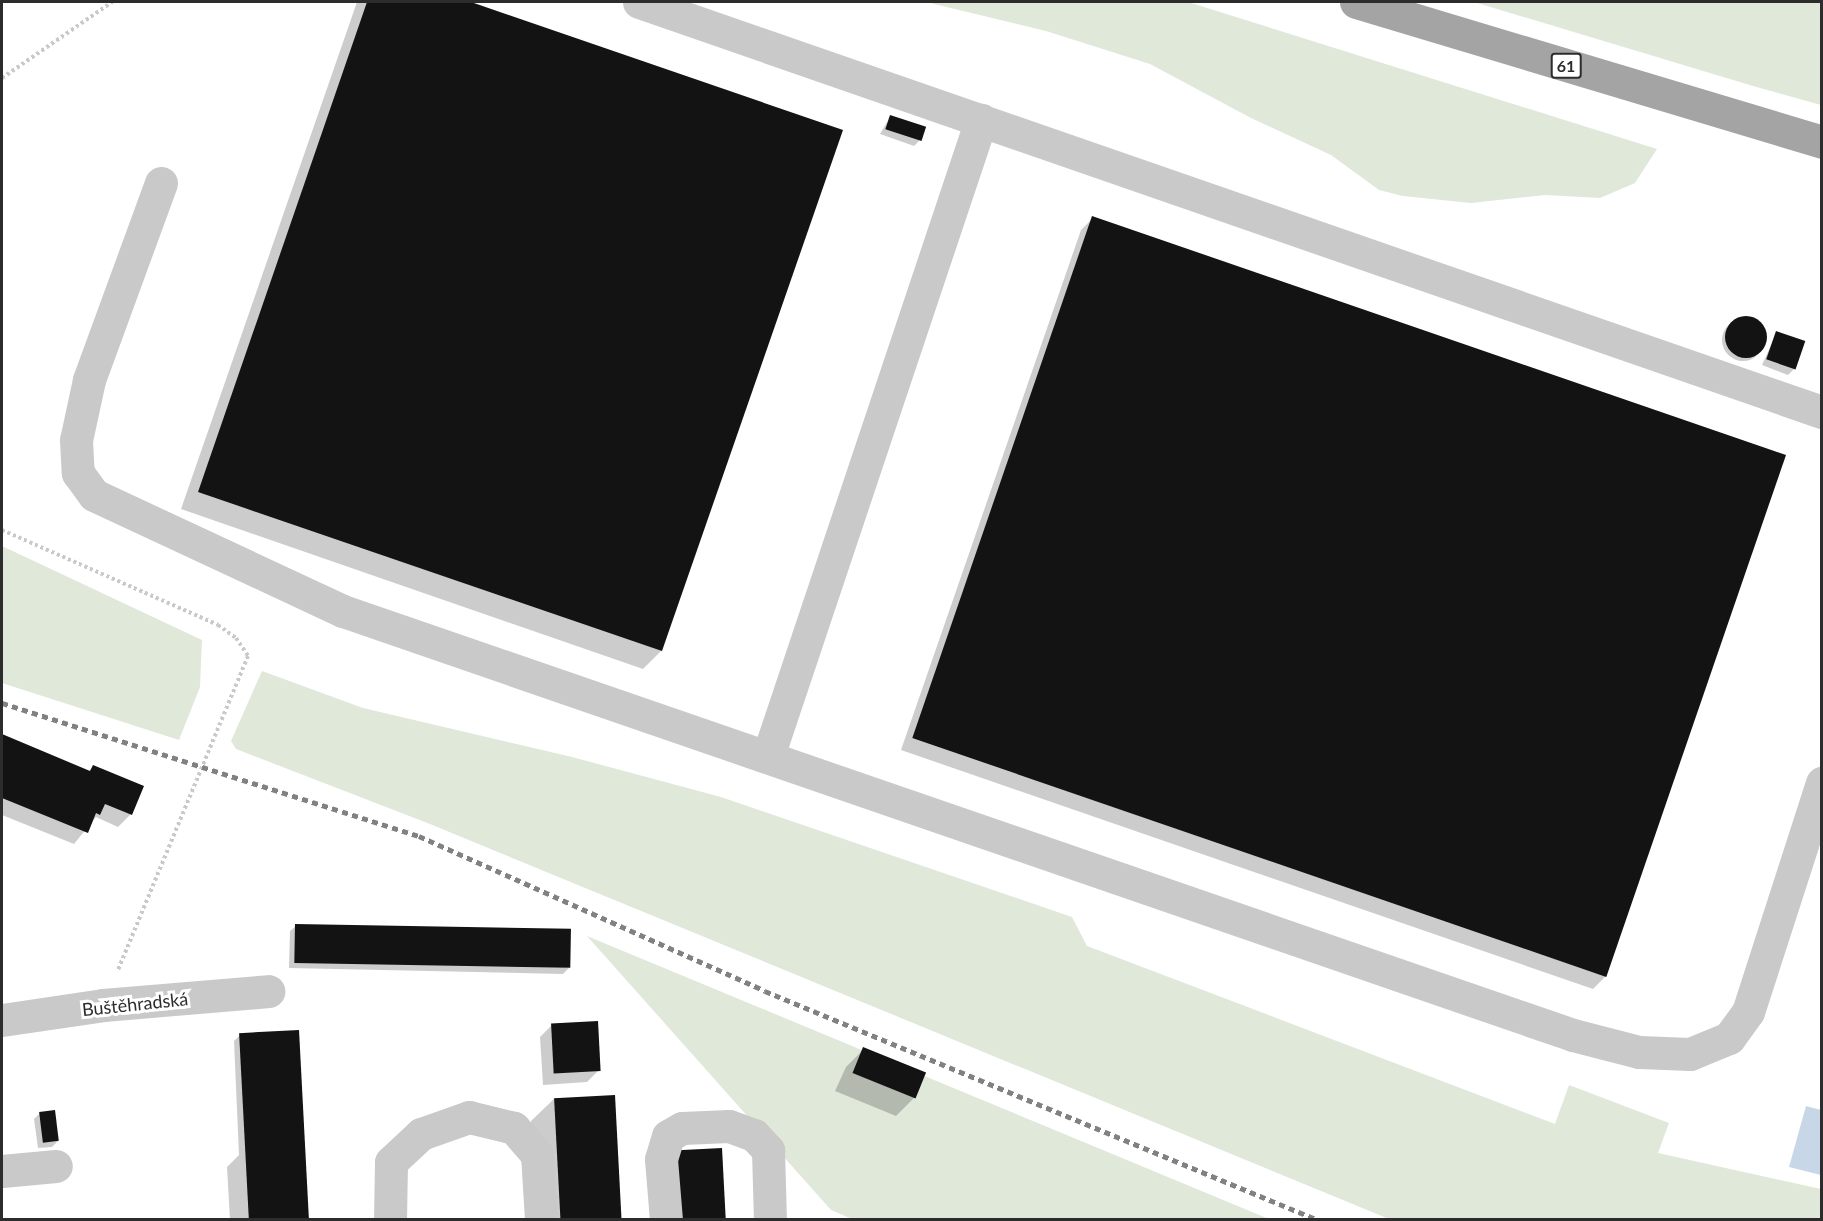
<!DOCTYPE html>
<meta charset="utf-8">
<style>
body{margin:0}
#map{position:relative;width:1823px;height:1221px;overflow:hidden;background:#fff;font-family:Lato,sans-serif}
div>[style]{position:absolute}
.green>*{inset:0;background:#e0e8da}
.water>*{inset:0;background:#c7d7e7}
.shadow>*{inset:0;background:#0003}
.round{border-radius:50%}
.building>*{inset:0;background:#131313;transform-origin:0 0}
.path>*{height:4px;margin-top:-2px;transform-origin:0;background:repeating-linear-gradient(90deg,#c9c9c9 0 3px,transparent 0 6px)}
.minor>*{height:33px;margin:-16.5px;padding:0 16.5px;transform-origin:16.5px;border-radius:16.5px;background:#c9c9c9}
.major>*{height:33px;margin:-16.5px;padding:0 16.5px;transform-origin:16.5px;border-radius:16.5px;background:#a4a4a4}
.rail>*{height:4.5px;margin-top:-2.25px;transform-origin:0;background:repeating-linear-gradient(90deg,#818181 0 6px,transparent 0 10.5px)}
span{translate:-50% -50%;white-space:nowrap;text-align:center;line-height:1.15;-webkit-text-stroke:6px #fff;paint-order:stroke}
.shield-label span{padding:2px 4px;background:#fff;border:2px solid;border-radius:4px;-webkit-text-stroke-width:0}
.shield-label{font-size:16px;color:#2c2c2c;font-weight:700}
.street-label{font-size:18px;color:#2c2c2c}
.frame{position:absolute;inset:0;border:3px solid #2c2c2c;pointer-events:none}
</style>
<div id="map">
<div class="green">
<i style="clip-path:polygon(926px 2px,1188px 2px,1657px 149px,1635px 183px,1600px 198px,1545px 195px,1471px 203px,1403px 196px,1379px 190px,1331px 155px,1251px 118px,1150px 64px,1046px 31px)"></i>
<i style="clip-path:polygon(1474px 2px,1821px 2px,1821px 105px,1753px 86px)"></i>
<i style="clip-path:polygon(2px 546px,202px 640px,200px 687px,179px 740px,2px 683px)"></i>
<i style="clip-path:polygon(262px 671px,363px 708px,572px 757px,721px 797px,1072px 917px,1087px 946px,1555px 1124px,1569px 1085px,1669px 1123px,1658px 1153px,1821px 1189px,1821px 1219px,1389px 1219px,430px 824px,236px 749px,231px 741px)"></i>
<i style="clip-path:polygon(587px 936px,1269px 1219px,852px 1219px,831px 1210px)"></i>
</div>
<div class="water">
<i style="clip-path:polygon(1806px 1106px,1821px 1110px,1821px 1175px,1789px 1167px)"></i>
</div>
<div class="shadow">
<i style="clip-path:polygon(357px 2px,467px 2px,841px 131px,661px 651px,643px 669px,181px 509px)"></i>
<i style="clip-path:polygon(890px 117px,920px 140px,914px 146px,880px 134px)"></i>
<i style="clip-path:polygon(1093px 218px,1784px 457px,1605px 977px,1593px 989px,901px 750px,1081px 230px)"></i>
<i class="round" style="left:1722px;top:319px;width:42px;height:42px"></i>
<i style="clip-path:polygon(1777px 332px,1794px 369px,1788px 375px,1762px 365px)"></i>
<i style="clip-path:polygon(2px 736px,88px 772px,93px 767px,142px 787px,130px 815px,118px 827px,96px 817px,74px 844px,2px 815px)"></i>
<i style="clip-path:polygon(296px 926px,569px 968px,563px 974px,289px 968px,290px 931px)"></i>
<i style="clip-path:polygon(552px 1025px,599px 1070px,587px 1082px,543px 1085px,540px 1037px)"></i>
<i style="clip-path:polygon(240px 1035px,307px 1220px,230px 1220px,227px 1167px,239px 1155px,234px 1041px)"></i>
<i style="clip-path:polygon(864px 1049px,914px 1098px,896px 1116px,835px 1091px,846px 1067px)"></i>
<i style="clip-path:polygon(555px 1098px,620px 1220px,536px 1220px,531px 1121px)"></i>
<i style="clip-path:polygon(40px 1113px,58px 1141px,52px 1147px,38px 1148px,34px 1119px)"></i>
</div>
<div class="building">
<i style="clip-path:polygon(367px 2px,471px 2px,843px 130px,662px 651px,198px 492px)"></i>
<i style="left:890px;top:115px;width:38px;height:15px;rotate:18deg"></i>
<i style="left:1092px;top:216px;width:734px;height:552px;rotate:19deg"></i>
<i class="round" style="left:1725px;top:316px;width:42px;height:42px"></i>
<i style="left:1776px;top:331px;width:31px;height:30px;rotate:19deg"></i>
<i style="clip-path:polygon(2px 734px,90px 771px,93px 765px,144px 786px,132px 815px,105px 804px,100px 815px,96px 813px,88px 833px,2px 798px)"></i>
<i style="left:295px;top:924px;width:276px;height:39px;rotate:1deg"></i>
<i style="left:598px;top:1021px;width:50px;height:47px;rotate:87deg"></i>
<i style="left:299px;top:1030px;width:190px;height:60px;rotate:87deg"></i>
<i style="left:863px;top:1047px;width:68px;height:28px;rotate:22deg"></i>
<i style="left:615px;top:1095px;width:125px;height:61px;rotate:87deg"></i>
<i style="left:55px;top:1110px;width:31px;height:16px;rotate:83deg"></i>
<i style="left:722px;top:1148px;width:72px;height:54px;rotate:87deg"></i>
</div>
<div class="path">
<i style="left:2px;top:78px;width:134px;rotate:-34.6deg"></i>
<i style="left:2px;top:530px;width:236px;rotate:23.7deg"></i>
<i style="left:218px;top:625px;width:22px;rotate:36deg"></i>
<i style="left:236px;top:638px;width:22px;rotate:56deg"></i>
<i style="left:248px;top:656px;width:340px;rotate:112.5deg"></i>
</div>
<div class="minor">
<i style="left:639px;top:2px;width:1252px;rotate:19.12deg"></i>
<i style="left:161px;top:183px;width:210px;rotate:110.1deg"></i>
<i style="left:89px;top:380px;width:61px;rotate:102.2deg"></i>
<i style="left:76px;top:440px;width:33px;rotate:87deg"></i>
<i style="left:78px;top:473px;width:27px;rotate:54deg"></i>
<i style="left:94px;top:495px;width:275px;rotate:25deg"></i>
<i style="left:343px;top:611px;width:1301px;rotate:19.02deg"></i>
<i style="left:1573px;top:1035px;width:68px;rotate:14.4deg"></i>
<i style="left:1639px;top:1052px;width:51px;rotate:2.2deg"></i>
<i style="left:1690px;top:1054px;width:42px;rotate:-22.3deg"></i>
<i style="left:1729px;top:1038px;width:32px;rotate:-54deg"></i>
<i style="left:1748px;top:1012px;width:241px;rotate:-72.1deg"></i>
<i style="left:768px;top:756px;width:671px;rotate:-71.48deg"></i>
<i style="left:2px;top:1020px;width:102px;rotate:-8.4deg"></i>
<i style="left:103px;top:1005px;width:166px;rotate:-4.8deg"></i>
<i style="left:2px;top:1171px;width:54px;rotate:-5.3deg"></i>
<i style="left:390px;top:1220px;width:58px;rotate:-89deg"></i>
<i style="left:391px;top:1162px;width:41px;rotate:-43deg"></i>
<i style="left:421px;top:1134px;width:51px;rotate:-19.5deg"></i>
<i style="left:469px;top:1117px;width:46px;rotate:13.7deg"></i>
<i style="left:514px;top:1128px;width:35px;rotate:49deg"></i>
<i style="left:537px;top:1154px;width:66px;rotate:86.5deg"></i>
<i style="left:666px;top:1220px;width:61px;rotate:-94.7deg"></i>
<i style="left:661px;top:1159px;width:24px;rotate:-73deg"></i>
<i style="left:668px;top:1136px;width:16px;rotate:-30deg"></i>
<i style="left:682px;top:1128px;width:47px;rotate:-2.4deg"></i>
<i style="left:729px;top:1126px;width:27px;rotate:20deg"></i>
<i style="left:754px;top:1135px;width:21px;rotate:47deg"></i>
<i style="left:768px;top:1150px;width:70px;rotate:88.4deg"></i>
</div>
<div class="major">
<i style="left:1356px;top:2px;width:487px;rotate:16.7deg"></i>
</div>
<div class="rail">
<i style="left:2px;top:703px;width:438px;rotate:17.7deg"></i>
<i style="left:419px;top:836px;width:379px;rotate:24.1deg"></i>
<i style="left:765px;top:991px;width:599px;rotate:22.49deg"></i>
</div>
<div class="shield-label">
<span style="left:1566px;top:66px">61</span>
</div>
<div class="street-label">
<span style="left:135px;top:1004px;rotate:-6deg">Buštěhradská</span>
</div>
<div class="frame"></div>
</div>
